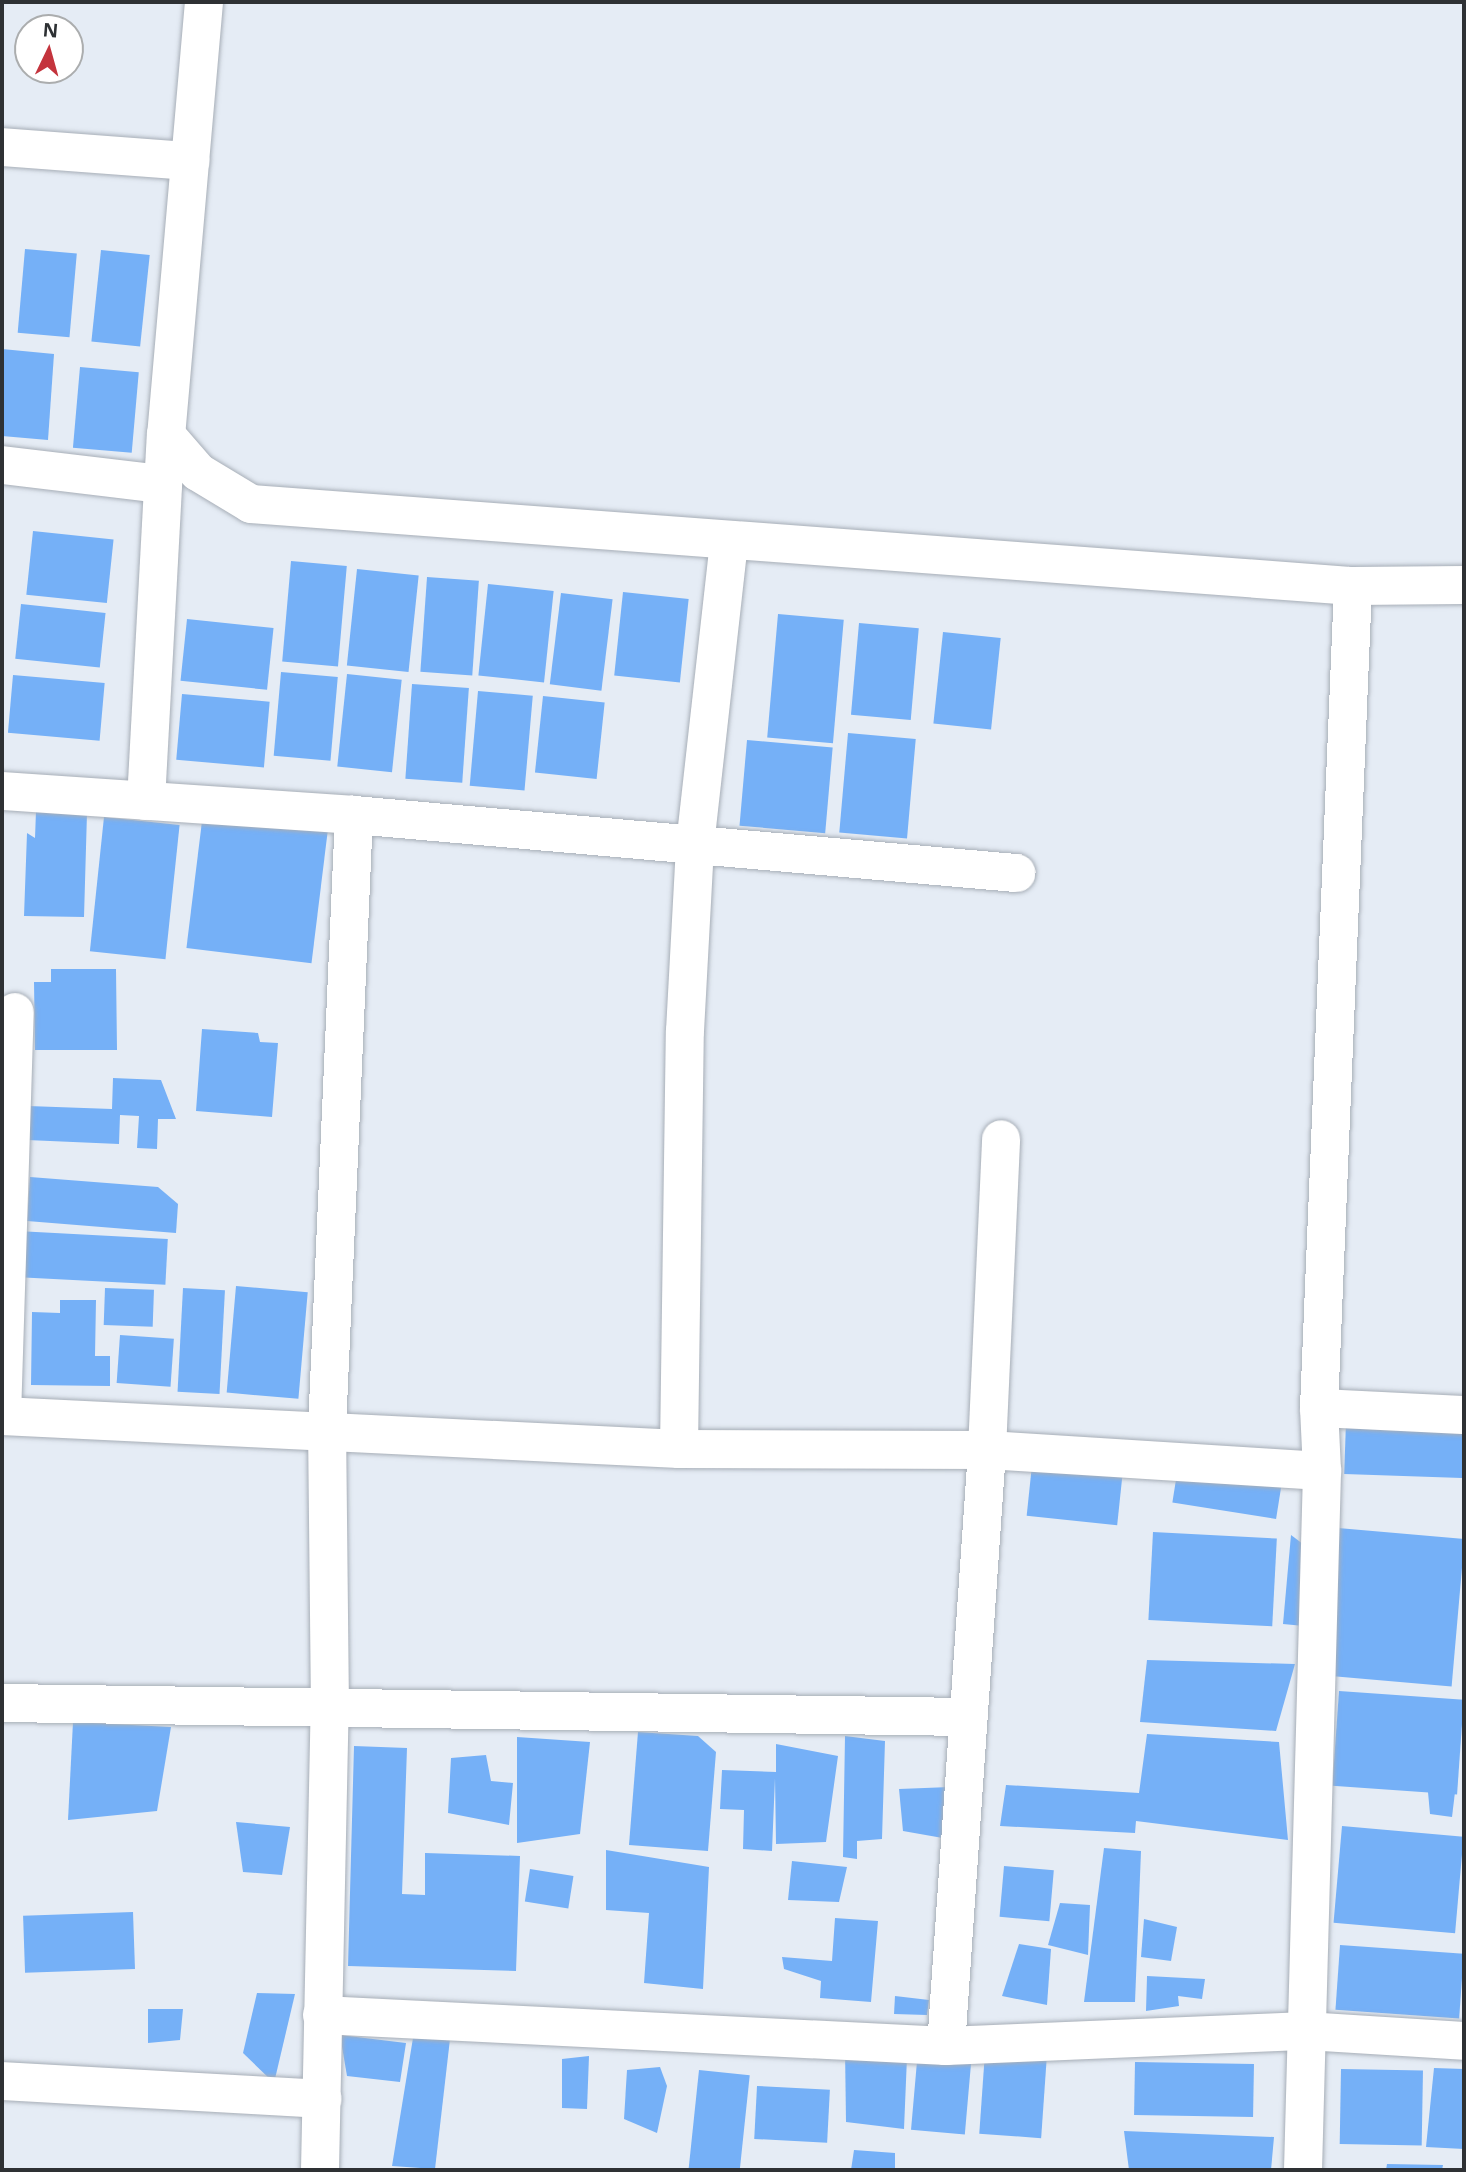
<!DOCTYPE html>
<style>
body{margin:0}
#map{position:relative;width:1466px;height:2172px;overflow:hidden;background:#e5ecf5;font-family:"Open Sans",sans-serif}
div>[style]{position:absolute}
.building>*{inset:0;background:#75b0f7;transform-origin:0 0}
.roads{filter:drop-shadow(0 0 2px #a7aeb7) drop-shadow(0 0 2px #a7aeb7)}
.minor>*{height:38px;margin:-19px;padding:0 19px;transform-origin:19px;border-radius:19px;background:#fff}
span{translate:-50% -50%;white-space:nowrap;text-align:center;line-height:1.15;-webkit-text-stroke:7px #fff;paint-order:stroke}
.frame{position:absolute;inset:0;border:4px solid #2e3134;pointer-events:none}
.north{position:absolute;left:14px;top:14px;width:70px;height:70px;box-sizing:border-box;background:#fff;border:2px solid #abadae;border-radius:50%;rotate:5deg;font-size:19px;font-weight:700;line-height:28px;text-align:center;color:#2e3134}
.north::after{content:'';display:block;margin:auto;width:24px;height:32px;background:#c4343d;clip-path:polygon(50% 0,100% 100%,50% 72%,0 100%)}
</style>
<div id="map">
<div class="building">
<i style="left:25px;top:249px;width:52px;height:84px;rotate:5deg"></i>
<i style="left:101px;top:250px;width:49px;height:92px;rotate:6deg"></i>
<i style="clip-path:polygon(2px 349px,54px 354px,48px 440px,2px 436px)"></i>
<i style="left:80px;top:367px;width:59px;height:81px;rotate:5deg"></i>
<i style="left:33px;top:531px;width:81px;height:64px;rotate:6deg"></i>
<i style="left:291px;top:561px;width:56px;height:101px;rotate:5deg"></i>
<i style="left:357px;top:569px;width:62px;height:97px;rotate:6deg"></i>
<i style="left:427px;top:577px;width:52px;height:95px;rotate:4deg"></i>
<i style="left:488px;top:584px;width:66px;height:92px;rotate:6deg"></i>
<i style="left:623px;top:592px;width:66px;height:84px;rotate:6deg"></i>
<i style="left:561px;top:593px;width:52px;height:92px;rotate:7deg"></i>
<i style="left:21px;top:604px;width:85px;height:55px;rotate:6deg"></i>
<i style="left:778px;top:614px;width:66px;height:124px;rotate:5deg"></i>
<i style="left:187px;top:619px;width:87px;height:62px;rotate:6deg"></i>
<i style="left:859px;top:623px;width:60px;height:92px;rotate:5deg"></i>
<i style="left:943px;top:632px;width:58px;height:92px;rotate:6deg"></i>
<i style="left:281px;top:672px;width:57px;height:84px;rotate:5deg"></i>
<i style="left:347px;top:674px;width:55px;height:93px;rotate:6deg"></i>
<i style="left:13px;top:675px;width:92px;height:58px;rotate:5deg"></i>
<i style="left:412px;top:684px;width:57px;height:95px;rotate:4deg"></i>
<i style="left:478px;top:691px;width:55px;height:95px;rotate:5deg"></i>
<i style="left:182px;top:694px;width:88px;height:66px;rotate:5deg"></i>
<i style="left:543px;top:696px;width:62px;height:77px;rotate:6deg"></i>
<i style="left:848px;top:733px;width:68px;height:100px;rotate:5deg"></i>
<i style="left:747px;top:740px;width:86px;height:86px;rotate:5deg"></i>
<i style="clip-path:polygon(36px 811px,87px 813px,84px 917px,24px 916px,27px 833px,35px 838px)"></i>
<i style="left:203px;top:813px;width:126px;height:136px;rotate:7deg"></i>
<i style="left:104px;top:817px;width:76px;height:135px;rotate:6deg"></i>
<i style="clip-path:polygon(51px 969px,116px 969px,117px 1050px,35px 1050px,34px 982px,51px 982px)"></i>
<i style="clip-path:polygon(202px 1029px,258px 1033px,260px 1042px,278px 1043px,272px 1117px,196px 1111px)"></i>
<i style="clip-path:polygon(113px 1078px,161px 1080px,176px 1119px,158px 1119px,157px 1149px,137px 1148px,139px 1116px,120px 1115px,119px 1144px,27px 1140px,28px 1106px,112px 1109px)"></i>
<i style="clip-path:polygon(30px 1177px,158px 1187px,178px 1204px,176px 1233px,27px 1221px)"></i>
<i style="left:17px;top:1231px;width:151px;height:46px;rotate:3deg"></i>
<i style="left:236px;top:1286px;width:72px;height:107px;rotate:5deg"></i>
<i style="left:105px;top:1288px;width:49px;height:37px;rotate:2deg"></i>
<i style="left:183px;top:1288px;width:42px;height:104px;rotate:3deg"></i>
<i style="clip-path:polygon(60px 1300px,96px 1300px,95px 1356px,110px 1356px,110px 1386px,31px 1385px,32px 1312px,60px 1313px)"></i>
<i style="left:120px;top:1335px;width:54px;height:48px;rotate:4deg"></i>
<i style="left:1346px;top:1422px;width:118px;height:52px;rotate:2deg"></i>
<i style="left:1032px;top:1465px;width:91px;height:51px;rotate:6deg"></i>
<i style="left:1178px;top:1467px;width:105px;height:36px;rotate:9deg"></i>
<i style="left:1338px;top:1528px;width:127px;height:148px;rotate:5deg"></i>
<i style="left:1153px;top:1532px;width:124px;height:88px;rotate:3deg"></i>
<i style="clip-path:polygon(1291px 1535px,1311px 1550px,1304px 1626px,1283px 1624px)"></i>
<i style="clip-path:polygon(1147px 1660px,1295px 1664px,1276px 1731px,1140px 1722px)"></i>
<i style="left:1339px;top:1691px;width:125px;height:95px;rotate:4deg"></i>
<i style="clip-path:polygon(73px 1722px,171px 1727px,157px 1811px,68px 1820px)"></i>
<i style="clip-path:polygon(638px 1732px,698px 1736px,716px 1752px,708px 1851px,629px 1845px)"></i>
<i style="clip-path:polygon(1147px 1734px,1279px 1742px,1288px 1840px,1136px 1821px,1135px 1833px,1000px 1826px,1006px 1785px,1139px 1793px)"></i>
<i style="clip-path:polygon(845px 1736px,885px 1741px,882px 1839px,857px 1841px,857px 1859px,843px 1857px)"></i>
<i style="clip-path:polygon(517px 1737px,590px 1742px,580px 1834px,517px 1843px)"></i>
<i style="clip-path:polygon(776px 1744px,838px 1756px,826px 1842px,776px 1844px,775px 1778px,772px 1851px,743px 1849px,744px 1810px,720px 1809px,722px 1770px,776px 1772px)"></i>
<i style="clip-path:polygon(354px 1746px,407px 1748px,402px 1894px,425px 1895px,425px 1853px,520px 1856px,516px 1971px,348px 1966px)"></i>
<i style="clip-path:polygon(486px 1755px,491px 1781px,513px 1783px,509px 1825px,448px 1813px,451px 1758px)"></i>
<i style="clip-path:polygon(950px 1787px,954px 1840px,903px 1831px,899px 1789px)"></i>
<i style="clip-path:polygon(1428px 1792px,1455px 1792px,1452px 1817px,1430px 1814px)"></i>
<i style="clip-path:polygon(236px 1822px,290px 1827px,282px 1875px,243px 1872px)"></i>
<i style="left:1342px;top:1826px;width:122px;height:97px;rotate:5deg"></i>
<i style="clip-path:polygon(1104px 1848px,1141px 1851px,1135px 2002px,1084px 2002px)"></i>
<i style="clip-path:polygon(606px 1850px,709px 1867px,703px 1989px,644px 1983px,649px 1913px,606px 1910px)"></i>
<i style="clip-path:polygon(792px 1861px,847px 1867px,839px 1902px,788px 1900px)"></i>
<i style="left:1004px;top:1866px;width:50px;height:51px;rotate:5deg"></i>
<i style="left:530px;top:1869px;width:44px;height:33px;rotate:9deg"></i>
<i style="clip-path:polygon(1060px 1903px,1090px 1905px,1088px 1955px,1048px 1945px)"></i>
<i style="left:133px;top:1912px;width:57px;height:110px;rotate:88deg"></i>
<i style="clip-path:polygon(835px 1918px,878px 1921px,871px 2002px,820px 1998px,821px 1981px,784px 1969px,782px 1957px,832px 1961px)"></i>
<i style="clip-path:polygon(1144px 1919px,1177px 1927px,1171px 1961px,1141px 1957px)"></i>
<i style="clip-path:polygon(1019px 1944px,1051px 1949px,1047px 2005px,1002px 1996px)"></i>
<i style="left:1340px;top:1945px;width:124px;height:65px;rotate:4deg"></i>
<i style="clip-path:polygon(1147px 1976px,1205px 1979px,1202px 1999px,1178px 1996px,1179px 2006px,1146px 2011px)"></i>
<i style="clip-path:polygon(257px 1993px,295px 1994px,274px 2083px,243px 2053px)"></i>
<i style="clip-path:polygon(895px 1996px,929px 2000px,927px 2015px,894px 2014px)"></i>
<i style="clip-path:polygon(148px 2009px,183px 2009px,180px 2040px,148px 2043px)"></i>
<i style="clip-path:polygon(340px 2035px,406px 2043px,400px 2082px,347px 2076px)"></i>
<i style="clip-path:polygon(413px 2038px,450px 2039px,435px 2169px,392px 2166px)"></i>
<i style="clip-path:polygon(845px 2048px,907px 2057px,904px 2129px,846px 2122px)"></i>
<i style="left:918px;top:2050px;width:54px;height:80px;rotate:5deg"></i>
<i style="left:985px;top:2052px;width:62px;height:82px;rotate:4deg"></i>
<i style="clip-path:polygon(589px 2056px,587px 2109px,562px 2108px,562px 2059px)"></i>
<i style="left:1135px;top:2062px;width:119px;height:53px;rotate:1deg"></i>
<i style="clip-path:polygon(660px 2067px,667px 2086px,657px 2133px,624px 2119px,627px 2070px)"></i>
<i style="clip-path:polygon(1434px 2068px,1464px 2069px,1464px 2149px,1426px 2147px)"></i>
<i style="left:1341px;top:2069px;width:82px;height:75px;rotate:1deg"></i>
<i style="left:699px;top:2070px;width:51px;height:100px;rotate:6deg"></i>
<i style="left:757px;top:2086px;width:73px;height:53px;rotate:3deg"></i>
<i style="clip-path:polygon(1124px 2131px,1274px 2137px,1271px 2170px,1129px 2170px)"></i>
<i style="clip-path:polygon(854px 2150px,895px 2153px,895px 2170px,851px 2170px)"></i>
<i style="clip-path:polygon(1387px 2164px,1443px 2165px,1442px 2170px,1386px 2170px)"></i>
</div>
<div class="roads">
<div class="minor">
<i style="left:204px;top:2px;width:435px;rotate:95deg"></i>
<i style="left:166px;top:435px;width:49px;rotate:49.1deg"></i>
<i style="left:198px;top:472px;width:62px;rotate:31.1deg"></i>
<i style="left:251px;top:504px;width:1105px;rotate:4.26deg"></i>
<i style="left:1353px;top:586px;width:111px;rotate:-0.5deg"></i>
<i style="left:2px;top:147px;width:189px;rotate:4.3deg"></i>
<i style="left:2px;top:465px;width:161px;rotate:6.8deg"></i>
<i style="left:2px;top:791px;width:353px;rotate:3.9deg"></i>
<i style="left:354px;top:815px;width:665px;rotate:5.01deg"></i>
<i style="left:146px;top:801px;width:367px;rotate:-86.9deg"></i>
<i style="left:1319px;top:1408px;width:145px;rotate:2.8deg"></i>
<i style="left:2px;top:1416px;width:678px;rotate:2.79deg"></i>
<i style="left:679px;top:1449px;width:308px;rotate:0.2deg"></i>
<i style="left:987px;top:1450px;width:336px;rotate:3.6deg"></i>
<i style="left:2px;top:1416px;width:404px;rotate:-88.2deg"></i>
<i style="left:679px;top:1449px;width:418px;rotate:-89.2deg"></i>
<i style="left:685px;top:1031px;width:186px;rotate:-86.9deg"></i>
<i style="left:695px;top:845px;width:304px;rotate:-83.6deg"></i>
<i style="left:2px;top:1703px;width:965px;rotate:0.83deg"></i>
<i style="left:322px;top:2015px;width:625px;rotate:2.84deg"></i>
<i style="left:946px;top:2046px;width:361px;rotate:-2.4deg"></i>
<i style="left:1307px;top:2031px;width:157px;rotate:3.6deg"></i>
<i style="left:946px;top:2046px;width:597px;rotate:-86.06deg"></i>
<i style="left:987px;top:1450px;width:311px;rotate:-87.4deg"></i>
<i style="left:2px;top:2081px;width:321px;rotate:3.2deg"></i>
<i style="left:320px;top:2170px;width:460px;rotate:-88.8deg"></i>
<i style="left:330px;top:1710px;width:281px;rotate:-90.6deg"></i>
<i style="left:327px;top:1429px;width:615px;rotate:-87.48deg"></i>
<i style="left:1303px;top:2170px;width:699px;rotate:-88.44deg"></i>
<i style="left:1322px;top:1471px;width:63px;rotate:-92.7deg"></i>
<i style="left:1319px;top:1408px;width:823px;rotate:-87.63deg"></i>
</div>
</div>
<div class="frame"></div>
<div class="north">N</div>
</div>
